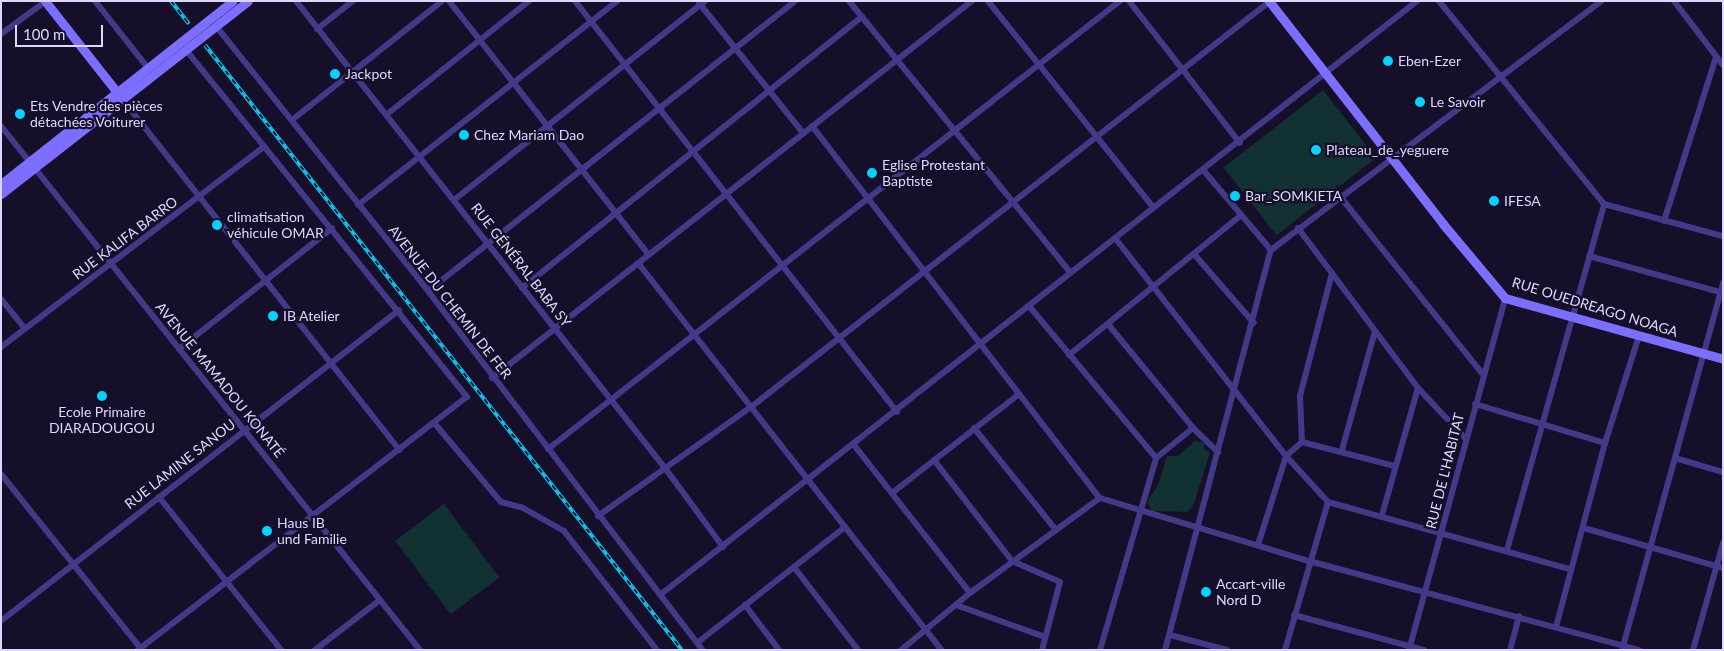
<!DOCTYPE html>
<meta charset="utf-8">
<style>
body{margin:0}
#map{position:relative;width:1724px;height:651px;overflow:hidden;background:#160f29;font-family:Lato,sans-serif}
div>[style]{position:absolute}
.green>*{inset:0;background:#123133;transform-origin:0 0}
.street>*{height:6px;margin:-3px;padding:0 3px;transform-origin:3px;border-radius:3px;background:#423a88}
.secondary>*{height:9px;margin:-4.5px;padding:0 4.5px;transform-origin:4.5px;border-radius:4.5px;background:#7c6eff}
.rail>*{height:4px;margin-top:-2px;transform-origin:0;background:repeating-linear-gradient(90deg,#160f29 0 5.5px,#03d3ff 0 11px);box-sizing:border-box;border-block:1px solid #03d3ff}
.dots>*{width:14px;height:14px;translate:-50% -50%;box-sizing:border-box;border:2px solid #160f29;border-radius:50%}
span{translate:-50% -50%;white-space:nowrap;text-align:center;line-height:1.15;-webkit-text-stroke:4.5px #160f29;paint-order:stroke}
.poi-label{font-size:14px;color:#dfd7ff}
.left{translate:0 -50%;text-align:left}
.street-label{font-size:14px;color:#dfd7ff}
.frame{position:absolute;inset:0;border:2px solid #dfd7ff;pointer-events:none}
.scale{position:absolute;left:15px;top:25px;width:88px;height:22px;box-sizing:border-box;border:2px solid #dfd7ff;border-top:0;padding-left:6px;font-size:15px;line-height:18px;white-space:nowrap;color:#dfd7ff;-webkit-text-stroke:4px #160f29;paint-order:stroke}
</style>
<div id="map">
<div class="green">
<i style="left:1323px;top:90px;width:86px;height:126px;rotate:52deg"></i>
<i style="clip-path:polygon(1195px 441px,1204px 443px,1204px 449px,1210px 452px,1194px 504px,1188px 512px,1152px 511px,1147px 502px,1158px 485px,1167px 456px,1178px 456px)"></i>
<i style="left:444px;top:504px;width:92px;height:61px;rotate:53deg"></i>
</div>
<div class="street">
<i style="left:95px;top:1px;width:85px;rotate:51.7deg"></i>
<i style="left:296px;top:1px;width:595px;rotate:51.69deg"></i>
<i style="left:665px;top:468px;width:98px;rotate:53.7deg"></i>
<i style="left:449px;top:1px;width:322px;rotate:51.8deg"></i>
<i style="left:575px;top:1px;width:522px;rotate:51.92deg"></i>
<i style="left:849px;top:1px;width:350px;rotate:50.8deg"></i>
<i style="left:988px;top:1px;width:265px;rotate:51.3deg"></i>
<i style="left:1129px;top:1px;width:180px;rotate:52deg"></i>
<i style="left:1439px;top:1px;width:262px;rotate:50.9deg"></i>
<i style="left:1604px;top:204px;width:123px;rotate:15.1deg"></i>
<i style="left:1674px;top:1px;width:81px;rotate:52.6deg"></i>
<i style="left:699px;top:3px;width:166px;rotate:51.3deg"></i>
<i style="left:216px;top:26px;width:339px;rotate:51.3deg"></i>
<i style="left:428px;top:291px;width:452px;rotate:52.6deg"></i>
<i style="left:317px;top:29px;width:46px;rotate:-37.9deg"></i>
<i style="left:1px;top:34px;width:56px;rotate:-36.3deg"></i>
<i style="left:123px;top:100px;width:446px;rotate:51.7deg"></i>
<i style="left:386px;top:115px;width:183px;rotate:-38.6deg"></i>
<i style="left:292px;top:120px;width:191px;rotate:-38.4deg"></i>
<i style="left:1px;top:126px;width:671px;rotate:51.35deg"></i>
<i style="left:812px;top:126px;width:470px;rotate:52.3deg"></i>
<i style="left:1100px;top:498px;width:218px;rotate:16.8deg"></i>
<i style="left:1309px;top:561px;width:342px;rotate:15.1deg"></i>
<i style="left:1204px;top:171px;width:104px;rotate:49.7deg"></i>
<i style="left:1342px;top:199px;width:223px;rotate:51.2deg"></i>
<i style="left:454px;top:200px;width:320px;rotate:-38.4deg"></i>
<i style="left:358px;top:205px;width:330px;rotate:-38.2deg"></i>
<i style="left:1664px;top:221px;width:172px;rotate:-72.4deg"></i>
<i style="left:1298px;top:228px;width:200px;rotate:53.1deg"></i>
<i style="left:1418px;top:388px;width:69px;rotate:46.8deg"></i>
<i style="left:1115px;top:238px;width:277px;rotate:51.9deg"></i>
<i style="left:1286px;top:456px;width:62px;rotate:47.6deg"></i>
<i style="left:1328px;top:502px;width:251px;rotate:15.5deg"></i>
<i style="left:1194px;top:254px;width:91px;rotate:49deg"></i>
<i style="left:1589px;top:256px;width:139px;rotate:15.4deg"></i>
<i style="left:638px;top:263px;width:492px;rotate:51.9deg"></i>
<i style="left:522px;top:288px;width:435px;rotate:-38.6deg"></i>
<i style="left:428px;top:291px;width:468px;rotate:-38.3deg"></i>
<i style="left:1px;top:299px;width:38px;rotate:51deg"></i>
<i style="left:1029px;top:306px;width:198px;rotate:50.1deg"></i>
<i style="left:1108px;top:324px;width:134px;rotate:50.7deg"></i>
<i style="left:1193px;top:428px;width:35px;rotate:44deg"></i>
<i style="left:1px;top:347px;width:330px;rotate:-37.3deg"></i>
<i style="left:179px;top:349px;width:195px;rotate:-38.3deg"></i>
<i style="left:1069px;top:355px;width:222px;rotate:-39.1deg"></i>
<i style="left:492px;top:378px;width:610px;rotate:-38.15deg"></i>
<i style="left:1475px;top:404px;width:136px;rotate:16.7deg"></i>
<i style="left:435px;top:424px;width:102px;rotate:49.8deg"></i>
<i style="left:501px;top:502px;width:23px;rotate:15deg"></i>
<i style="left:523px;top:508px;width:47px;rotate:29.3deg"></i>
<i style="left:564px;top:531px;width:151px;rotate:52deg"></i>
<i style="left:974px;top:428px;width:131px;rotate:51.2deg"></i>
<i style="left:1302px;top:442px;width:95px;rotate:14.6deg"></i>
<i style="left:854px;top:445px;width:188px;rotate:51.9deg"></i>
<i style="left:548px;top:449px;width:727px;rotate:-38.07deg"></i>
<i style="left:1342px;top:450px;width:123px;rotate:-74.5deg"></i>
<i style="left:1675px;top:458px;width:50px;rotate:16.3deg"></i>
<i style="left:934px;top:460px;width:128px;rotate:52.3deg"></i>
<i style="left:1012px;top:561px;width:52px;rotate:23.6deg"></i>
<i style="left:1060px;top:582px;width:70px;rotate:104.8deg"></i>
<i style="left:1px;top:474px;width:226px;rotate:51.3deg"></i>
<i style="left:892px;top:493px;width:161px;rotate:-37.9deg"></i>
<i style="left:159px;top:497px;width:196px;rotate:51.4deg"></i>
<i style="left:1382px;top:515px;width:132px;rotate:-74.2deg"></i>
<i style="left:598px;top:516px;width:188px;rotate:-35.5deg"></i>
<i style="left:751px;top:407px;width:658px;rotate:-38.02deg"></i>
<i style="left:1584px;top:528px;width:145px;rotate:16.1deg"></i>
<i style="left:1258px;top:545px;width:93px;rotate:-72.5deg"></i>
<i style="left:1286px;top:456px;width:21px;rotate:-41deg"></i>
<i style="left:1302px;top:442px;width:46px;rotate:-92.5deg"></i>
<i style="left:1300px;top:396px;width:127px;rotate:-75.4deg"></i>
<i style="left:1507px;top:550px;width:359px;rotate:-74.3deg"></i>
<i style="left:794px;top:567px;width:105px;rotate:52.4deg"></i>
<i style="left:660px;top:595px;width:962px;rotate:-38.12deg"></i>
<i style="left:745px;top:605px;width:56px;rotate:52.9deg"></i>
<i style="left:956px;top:605px;width:95px;rotate:19.8deg"></i>
<i style="left:1294px;top:615px;width:135px;rotate:15.1deg"></i>
<i style="left:1px;top:621px;width:505px;rotate:-38deg"></i>
<i style="left:1556px;top:627px;width:190px;rotate:-75.1deg"></i>
<i style="left:1605px;top:443px;width:112px;rotate:-72.4deg"></i>
<i style="left:1170px;top:635px;width:59px;rotate:14.7deg"></i>
<i style="left:697px;top:643px;width:188px;rotate:-38.1deg"></i>
<i style="left:138px;top:650px;width:415px;rotate:-37.6deg"></i>
<i style="left:467px;top:397px;width:447px;rotate:-129deg"></i>
<i style="left:315px;top:650px;width:82px;rotate:-37.6deg"></i>
<i style="left:901px;top:650px;width:89px;rotate:-39.6deg"></i>
<i style="left:970px;top:593px;width:161px;rotate:-36.2deg"></i>
<i style="left:1100px;top:650px;width:200px;rotate:-73.7deg"></i>
<i style="left:1156px;top:458px;width:48px;rotate:-39deg"></i>
<i style="left:1165px;top:650px;width:414px;rotate:-75.2deg"></i>
<i style="left:1271px;top:250px;width:414px;rotate:-37deg"></i>
<i style="left:1285px;top:650px;width:154px;rotate:-73.8deg"></i>
<i style="left:1409px;top:650px;width:365px;rotate:-74.7deg"></i>
<i style="left:1510px;top:650px;width:35px;rotate:-75deg"></i>
<i style="left:1622px;top:650px;width:381px;rotate:-74.6deg"></i>
<i style="left:1693px;top:650px;width:111px;rotate:-74.3deg"></i>
</div>
<div class="secondary">
<i style="left:45px;top:1px;width:121px;rotate:51.7deg"></i>
<i style="left:1269px;top:1px;width:283px;rotate:52deg"></i>
<i style="left:1443px;top:224px;width:97px;rotate:50deg"></i>
<i style="left:1505px;top:298px;width:226px;rotate:15.6deg"></i>
<i style="left:1px;top:184px;width:295px;rotate:-38.3deg"></i>
<i style="left:1px;top:194px;width:313px;rotate:-38deg"></i>
</div>
<div class="rail">
<i style="left:171px;top:1px;width:29px;rotate:52deg"></i>
<i style="left:205px;top:45px;width:770px;rotate:51.75deg"></i>
</div>
<div class="dots">
<i style="left:1388px;top:61px;background:#03d3ff"></i>
<i style="left:335px;top:74px;background:#03d3ff"></i>
<i style="left:1420px;top:102px;background:#03d3ff"></i>
<i style="left:20px;top:114px;background:#03d3ff"></i>
<i style="left:464px;top:135px;background:#03d3ff"></i>
<i style="left:1316px;top:150px;background:#03d3ff"></i>
<i style="left:872px;top:173px;background:#03d3ff"></i>
<i style="left:1235px;top:196px;background:#03d3ff"></i>
<i style="left:1494px;top:201px;background:#03d3ff"></i>
<i style="left:217px;top:225px;background:#03d3ff"></i>
<i style="left:273px;top:316px;background:#03d3ff"></i>
<i style="left:102px;top:396px;background:#03d3ff"></i>
<i style="left:267px;top:531px;background:#03d3ff"></i>
<i style="left:1206px;top:592px;background:#03d3ff"></i>
</div>
<div class="poi-label">
<span class="left" style="left:1398px;top:61px">Eben-Ezer</span>
<span class="left" style="left:345px;top:74px">Jackpot</span>
<span class="left" style="left:1430px;top:102px">Le Savoir</span>
<span class="left" style="left:30px;top:114px">Ets Vendre des pièces<br>détachées Voiturer</span>
<span class="left" style="left:474px;top:135px">Chez Mariam Dao</span>
<span class="left" style="left:1326px;top:150px">Plateau_de_yeguere</span>
<span class="left" style="left:882px;top:173px">Eglise Protestant<br>Baptiste</span>
<span class="left" style="left:1245px;top:196px">Bar_SOMKIETA</span>
<span class="left" style="left:1504px;top:201px">IFESA</span>
<span class="left" style="left:227px;top:225px">climatisation<br>véhicule OMAR</span>
<span class="left" style="left:283px;top:316px">IB Atelier</span>
<span style="left:102px;top:420px">Ecole Primaire<br>DIARADOUGOU</span>
<span class="left" style="left:277px;top:531px">Haus IB<br>und Familie</span>
<span class="left" style="left:1216px;top:592px">Accart-ville<br>Nord D</span>
</div>
<div class="street-label">
<span style="left:125px;top:238px;rotate:-37deg">RUE KALIFA BARRO</span>
<span style="left:521px;top:265px;rotate:52deg">RUE GÉNÉRAL BABA SY</span>
<span style="left:450px;top:302px;rotate:52deg">AVENUE DU CHEMIN DE FER</span>
<span style="left:1595px;top:307px;rotate:17deg">RUE OUEDREAGO NOAGA</span>
<span style="left:220px;top:380px;rotate:51deg">AVENUE MAMADOU KONATÉ</span>
<span style="left:180px;top:464px;rotate:-38deg">RUE LAMINE SANOU</span>
<span style="left:1445px;top:471px;rotate:-76deg">RUE DE L'HABITAT</span>
</div>
<div class="frame"></div>
<div class="scale">100 m</div>
</div>
